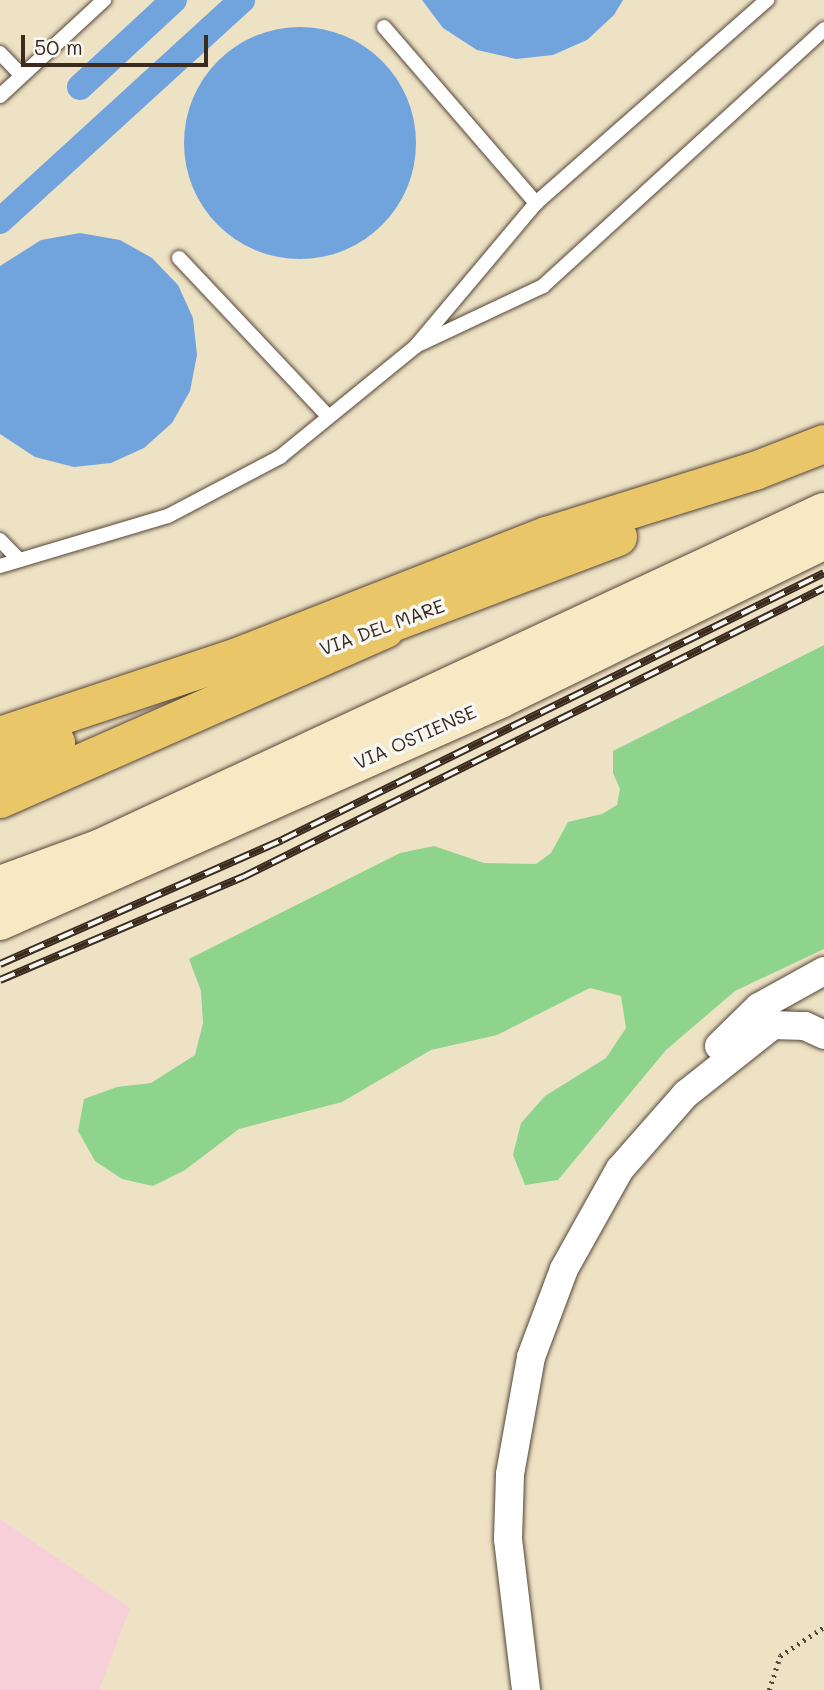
<!DOCTYPE html>
<style>
body{margin:0}
#map{position:relative;width:824px;height:1690px;overflow:hidden;background:#eee2c5;font-family:Mali,sans-serif}
div>[style]{position:absolute}
.built>*{inset:0;background:#f6cfd8}
.green>*{inset:0;background:#8fd48d}
.water>*{inset:0;background:#71a4dd}
.round{border-radius:50%}
.canal>*{height:26px;margin:-13px;padding:0 13px;transform-origin:13px;border-radius:13px;background:#71a4dd}
.path>*{height:4.5px;margin-top:-2.25px;transform-origin:0;background:repeating-linear-gradient(90deg,#564637 0 2px,transparent 0 7px)}
.roads{filter:drop-shadow(0 0 2px #564637) drop-shadow(0 0 2px #564637)}
.lane>*{height:14px;margin:-7px;padding:0 7px;transform-origin:7px;border-radius:7px;background:#fff}
.street>*{height:28px;margin:-14px;padding:0 14px;transform-origin:14px;border-radius:14px;background:#fff}
.secondary>*{height:38px;margin:-19px;padding:0 19px;transform-origin:19px;border-radius:19px;background:#f6e9c3}
.primary>*{height:38px;margin:-19px;padding:0 19px;transform-origin:19px;border-radius:19px;background:#e9c769}
.rail>*{height:8px;margin-top:-4px;transform-origin:0;background:repeating-linear-gradient(90deg,#f6f6f2 0 16px,#3b2a1e 0 32px);box-sizing:border-box;border-block:2px solid #3b2a1e}
span{translate:-50% -50%;white-space:nowrap;text-align:center;line-height:1.15;-webkit-text-stroke:7px #f6f6f2;paint-order:stroke}
.street-label{font-size:19px;color:#3b2a1e}
.scale{position:absolute;left:21px;top:35px;width:187px;height:32px;box-sizing:border-box;border:4px solid #3b2a1e;border-top:0;padding-left:9px;font-size:21px;line-height:24px;white-space:nowrap;color:#3b2a1e;-webkit-text-stroke:5px #f6f6f2;paint-order:stroke}
</style>
<div id="map">
<div class="built">
<i style="clip-path:polygon(0 1519px,130px 1608px,99px 1690px,0 1690px)"></i>
</div>
<div class="green">
<i style="clip-path:polygon(824px 645px,824px 949px,735px 991px,666px 1050px,558px 1180px,525px 1185px,513px 1155px,521px 1123px,545px 1096px,606px 1058px,626px 1028px,621px 996px,590px 988px,497px 1035px,431px 1050px,342px 1102px,239px 1129px,185px 1170px,153px 1186px,122px 1179px,95px 1161px,78px 1131px,84px 1099px,117px 1087px,151px 1083px,195px 1055px,203px 1023px,201px 991px,189px 959px,400px 853px,434px 846px,484px 863px,536px 864px,551px 853px,568px 822px,602px 814px,617px 805px,620px 789px,613px 773px,613px 751px)"></i>
</div>
<div class="water">
<i style="clip-path:polygon(422px 0,623px 0,614px 15px,587px 40px,553px 55px,516px 59px,477px 50px,443px 28px)"></i>
<i class="round" style="left:184px;top:27px;width:232px;height:232px"></i>
<i style="clip-path:polygon(80px 233px,120px 240px,152px 258px,178px 285px,193px 318px,197px 355px,190px 391px,172px 423px,144px 448px,111px 463px,74px 467px,35px 457px,0 434px,0 266px,41px 240px)"></i>
</div>
<div class="canal">
<i style="left:80px;top:87px;width:128px;rotate:-42.8deg"></i>
<i style="left:0;top:221px;width:328px;rotate:-42.4deg"></i>
</div>
<div class="path">
<i style="left:769px;top:1690px;width:36px;rotate:-72deg"></i>
<i style="left:780px;top:1656px;width:53px;rotate:-33.4deg"></i>
</div>
<div class="roads">
<div class="lane">
<i style="left:384px;top:27px;width:233px;rotate:49.2deg"></i>
<i style="left:0;top:53px;width:30px;rotate:46deg"></i>
<i style="left:0;top:96px;width:142px;rotate:-42.7deg"></i>
<i style="left:179px;top:258px;width:217px;rotate:46.7deg"></i>
<i style="left:420px;top:344px;width:136px;rotate:-25.2deg"></i>
<i style="left:543px;top:286px;width:381px;rotate:-42.4deg"></i>
<i style="left:0;top:540px;width:28px;rotate:46deg"></i>
<i style="left:0;top:566px;width:175px;rotate:-16.6deg"></i>
<i style="left:168px;top:516px;width:127px;rotate:-27.8deg"></i>
<i style="left:280px;top:457px;width:176px;rotate:-39.2deg"></i>
<i style="left:416px;top:346px;width:187px;rotate:-50deg"></i>
<i style="left:536px;top:203px;width:308px;rotate:-41.3deg"></i>
</div>
<div class="street">
<i style="left:719px;top:1046px;width:56px;rotate:-44.3deg"></i>
<i style="left:759px;top:1007px;width:74px;rotate:-29deg"></i>
<i style="left:526px;top:1690px;width:152px;rotate:-96.8deg"></i>
<i style="left:508px;top:1539px;width:65px;rotate:-88.2deg"></i>
<i style="left:510px;top:1474px;width:119px;rotate:-79.8deg"></i>
<i style="left:531px;top:1357px;width:94px;rotate:-69.4deg"></i>
<i style="left:564px;top:1269px;width:115px;rotate:-60.8deg"></i>
<i style="left:620px;top:1169px;width:100px;rotate:-48.7deg"></i>
<i style="left:686px;top:1094px;width:111px;rotate:-38.4deg"></i>
<i style="left:773px;top:1025px;width:32px;rotate:2deg"></i>
<i style="left:805px;top:1026px;width:21px;rotate:25deg"></i>
</div>
<div class="secondary">
<i style="left:0;top:885px;width:108px;rotate:-20.1deg"></i>
<i style="left:101px;top:848px;width:797px;rotate:-24.93deg"></i>
<i style="left:0;top:921px;width:547px;rotate:-23.94deg"></i>
<i style="left:500px;top:699px;width:361px;rotate:-26.1deg"></i>
</div>
<div class="primary">
<i style="left:360px;top:635px;width:276px;rotate:-20.8deg"></i>
<i style="left:0;top:736px;width:248px;rotate:-18.4deg"></i>
<i style="left:235px;top:658px;width:335px;rotate:-21.4deg"></i>
<i style="left:547px;top:536px;width:218px;rotate:-17.4deg"></i>
<i style="left:755px;top:471px;width:74px;rotate:-21.4deg"></i>
<i style="left:0;top:764px;width:60px;rotate:-20.6deg"></i>
<i style="left:0;top:799px;width:421px;rotate:-23.8deg"></i>
</div>
</div>
<div class="rail">
<i style="left:0;top:964px;width:308px;rotate:-23.7deg"></i>
<i style="left:282px;top:840px;width:604px;rotate:-26.23deg"></i>
<i style="left:0;top:980px;width:264px;rotate:-23deg"></i>
<i style="left:243px;top:877px;width:649px;rotate:-26.45deg"></i>
</div>
<div class="street-label">
<span style="left:382px;top:627px;rotate:-20deg">VIA DEL MARE</span>
<span style="left:415px;top:737px;rotate:-24deg">VIA OSTIENSE</span>
</div>
<div class="scale">50 m</div>
</div>
